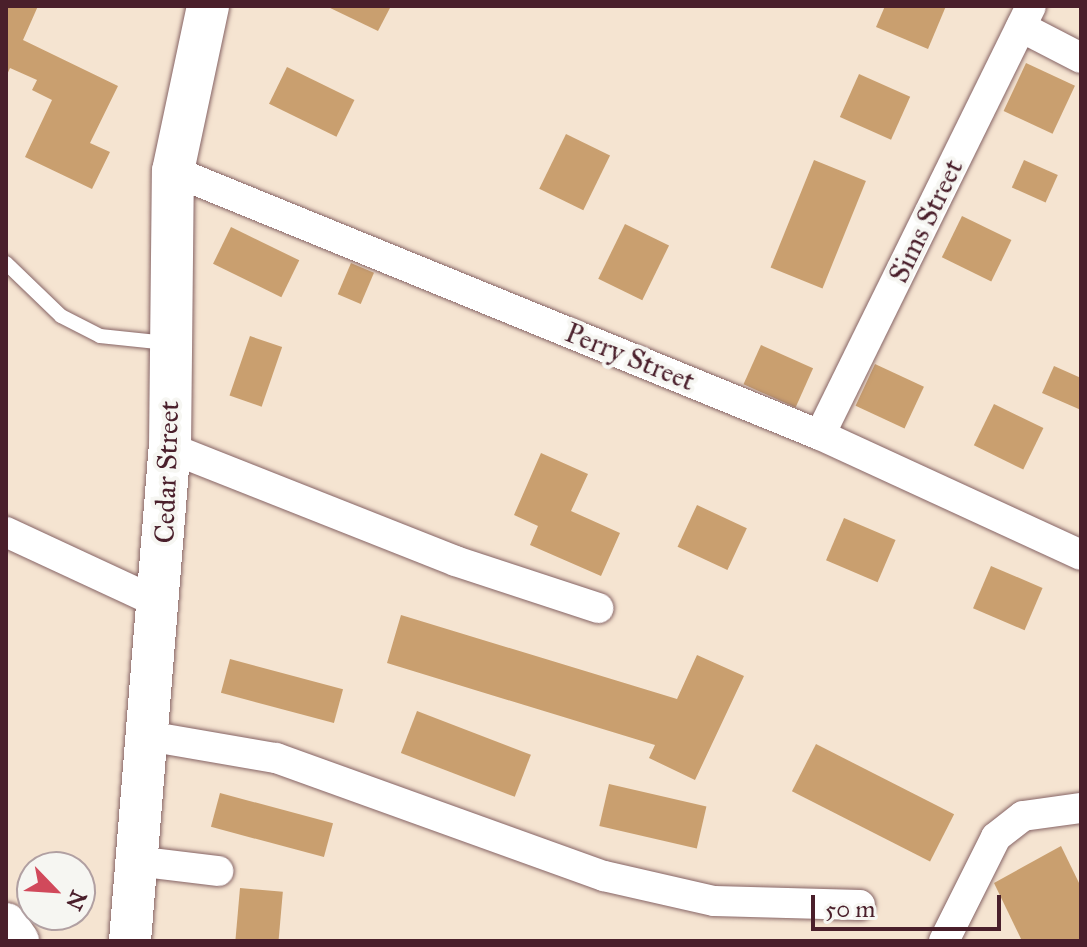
<!DOCTYPE html>
<style>
body{margin:0}
#map{position:relative;width:1087px;height:947px;overflow:hidden;background:#f5e4d1;font-family:"IM FELL Great Primer",serif}
div>[style]{position:absolute}
.building>*{inset:0;background:#c99f6f;transform-origin:0 0}
.roads{filter:drop-shadow(0 0 2px #866465) drop-shadow(0 0 2px #866465)}
.lane>*{height:14px;margin:-7px;padding:0 7px;transform-origin:7px;border-radius:7px;background:#fff}
.street>*{height:30px;margin:-15px;padding:0 15px;transform-origin:15px;border-radius:15px;background:#fff}
.secondary>*{height:42px;margin:-21px;padding:0 21px;transform-origin:21px;border-radius:21px;background:#fff}
span{translate:-50% -50%;white-space:nowrap;text-align:center;line-height:1.15;-webkit-text-stroke:8px #f6f6f2;paint-order:stroke}
.street-label{font-size:28px;color:#4a1f2b}
.frame{position:absolute;inset:0;border:8px solid #4a1f2b;pointer-events:none}
.north{position:absolute;left:16px;top:851px;width:80px;height:80px;box-sizing:border-box;background:#f6f6f2;border:2px solid #b1a0a2;border-radius:50%;rotate:115deg;font-size:22px;font-weight:700;line-height:32px;text-align:center;color:#4a1f2b}
.north::after{content:'';display:block;margin:auto;width:28px;height:36px;background:#d1495b;clip-path:polygon(50% 0,100% 100%,50% 72%,0 100%)}
.scale{position:absolute;left:811px;top:895px;width:190px;height:36px;box-sizing:border-box;border:4px solid #4a1f2b;border-top:0;padding-left:10px;font-size:24px;line-height:28px;white-space:nowrap;color:#4a1f2b;-webkit-text-stroke:6px #f6f6f2;paint-order:stroke}
</style>
<div id="map">
<div class="building">
<i style="clip-path:polygon(6px 6px,38px 6px,23px 40px,118px 86px,90px 143px,110px 152px,92px 189px,25px 157px,52px 100px,32px 90px,37px 80px,10px 68px,6px 77px)"></i>
<i style="clip-path:polygon(326px 6px,391px 6px,378px 31px)"></i>
<i style="clip-path:polygon(885px 6px,946px 6px,928px 49px,876px 27px)"></i>
<i style="left:1026px;top:63px;width:54px;height:53px;rotate:25deg"></i>
<i style="left:287px;top:67px;width:75px;height:41px;rotate:26deg"></i>
<i style="left:859px;top:74px;width:56px;height:47px;rotate:24deg"></i>
<i style="left:566px;top:134px;width:49px;height:61px;rotate:26deg"></i>
<i style="left:814px;top:160px;width:56px;height:116px;rotate:22deg"></i>
<i style="left:1024px;top:160px;width:37px;height:30px;rotate:24deg"></i>
<i style="left:962px;top:216px;width:55px;height:46px;rotate:26deg"></i>
<i style="left:625px;top:224px;width:49px;height:61px;rotate:26deg"></i>
<i style="left:231px;top:227px;width:76px;height:41px;rotate:26deg"></i>
<i style="left:351px;top:263px;width:25px;height:34px;rotate:23deg"></i>
<i style="left:250px;top:336px;width:34px;height:63px;rotate:19deg"></i>
<i style="left:761px;top:345px;width:57px;height:43px;rotate:24deg"></i>
<i style="left:875px;top:364px;width:54px;height:46px;rotate:25deg"></i>
<i style="clip-path:polygon(1054px 366px,1081px 378px,1081px 410px,1042px 393px)"></i>
<i style="left:994px;top:404px;width:55px;height:46px;rotate:26deg"></i>
<i style="clip-path:polygon(541px 453px,588px 474px,571px 511px,620px 533px,601px 576px,530px 545px,538px 526px,514px 515px)"></i>
<i style="left:697px;top:505px;width:55px;height:46px;rotate:25deg"></i>
<i style="left:844px;top:518px;width:56px;height:46px;rotate:23deg"></i>
<i style="left:991px;top:566px;width:56px;height:46px;rotate:23deg"></i>
<i style="clip-path:polygon(401px 615px,677px 699px,697px 655px,744px 676px,695px 780px,649px 758px,655px 745px,387px 663px)"></i>
<i style="left:230px;top:659px;width:117px;height:35px;rotate:15deg"></i>
<i style="left:417px;top:711px;width:122px;height:45px;rotate:21deg"></i>
<i style="left:816px;top:744px;width:155px;height:53px;rotate:27deg"></i>
<i style="left:609px;top:784px;width:100px;height:43px;rotate:13deg"></i>
<i style="left:220px;top:793px;width:117px;height:35px;rotate:15deg"></i>
<i style="clip-path:polygon(1061px 846px,1081px 887px,1081px 941px,1022px 941px,994px 883px)"></i>
<i style="left:240px;top:888px;width:43px;height:53px;rotate:5deg"></i>
</div>
<div class="roads">
<div class="lane">
<i style="left:6px;top:263px;width:76px;rotate:43.9deg"></i>
<i style="left:61px;top:316px;width:44px;rotate:27.1deg"></i>
<i style="left:100px;top:336px;width:67px;rotate:6deg"></i>
</div>
<div class="street">
<i style="left:1021px;top:27px;width:68px;rotate:27.3deg"></i>
<i style="left:173px;top:171px;width:699px;rotate:22.2deg"></i>
<i style="left:820px;top:435px;width:287px;rotate:24.7deg"></i>
<i style="left:820px;top:435px;width:478px;rotate:-63.8deg"></i>
<i style="left:170px;top:448px;width:307px;rotate:21.6deg"></i>
<i style="left:455px;top:561px;width:151px;rotate:18.2deg"></i>
<i style="left:6px;top:532px;width:171px;rotate:24.9deg"></i>
<i style="left:148px;top:736px;width:130px;rotate:9.8deg"></i>
<i style="left:276px;top:758px;width:349px;rotate:19.8deg"></i>
<i style="left:604px;top:876px;width:113px;rotate:12.8deg"></i>
<i style="left:714px;top:901px;width:146px;rotate:1.6deg"></i>
<i style="left:135px;top:861px;width:84px;rotate:6.9deg"></i>
<i style="left:944px;top:941px;width:116px;rotate:-63.4deg"></i>
<i style="left:996px;top:837px;width:34px;rotate:-38deg"></i>
<i style="left:1023px;top:816px;width:59px;rotate:-7.9deg"></i>
</div>
<div class="secondary">
<i style="left:6px;top:924px;width:21px;rotate:55deg"></i>
<i style="left:130px;top:941px;width:495px;rotate:-85.4deg"></i>
<i style="left:170px;top:448px;width:277px;rotate:-89.4deg"></i>
<i style="left:173px;top:171px;width:169px;rotate:-78deg"></i>
</div>
</div>
<div class="street-label">
<span style="left:926px;top:221px;rotate:-64deg">Sims Street</span>
<span style="left:630px;top:357px;rotate:22deg">Perry Street</span>
<span style="left:167px;top:472px;rotate:-88deg">Cedar Street</span>
</div>
<div class="frame"></div>
<div class="north">N</div>
<div class="scale">50 m</div>
</div>
